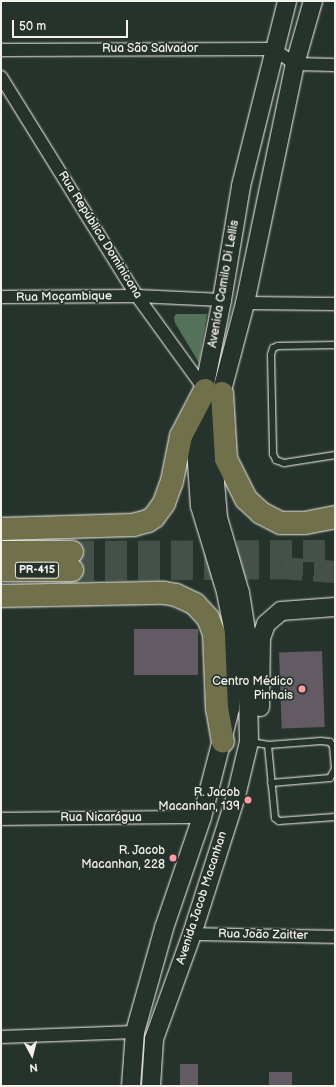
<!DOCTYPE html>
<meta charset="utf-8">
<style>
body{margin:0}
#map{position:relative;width:336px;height:1087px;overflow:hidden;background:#26332d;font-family:"Balsamiq Sans",sans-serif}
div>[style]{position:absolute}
.green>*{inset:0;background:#547159}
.building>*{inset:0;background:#625b64;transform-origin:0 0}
.highway-tunnel>*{height:22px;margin-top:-11px;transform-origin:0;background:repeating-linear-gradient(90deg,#455049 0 22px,transparent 0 33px)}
.roads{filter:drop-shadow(0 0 1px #f4f1e8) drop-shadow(0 0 1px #f4f1e8)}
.lane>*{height:6px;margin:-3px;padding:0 3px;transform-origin:3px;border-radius:3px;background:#26332d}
.street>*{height:12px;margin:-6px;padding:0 6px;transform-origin:6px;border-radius:6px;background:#26332d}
.secondary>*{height:18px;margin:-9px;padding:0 9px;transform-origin:9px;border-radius:9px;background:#26332d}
.highway>*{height:22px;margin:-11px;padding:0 11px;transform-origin:11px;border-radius:11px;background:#70704a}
.dots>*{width:11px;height:11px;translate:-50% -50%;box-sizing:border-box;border:2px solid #26332d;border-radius:50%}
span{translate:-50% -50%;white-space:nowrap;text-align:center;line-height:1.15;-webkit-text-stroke:3.5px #26332d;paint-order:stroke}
.shield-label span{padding:1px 3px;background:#26332d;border:1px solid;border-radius:3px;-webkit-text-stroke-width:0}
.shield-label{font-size:11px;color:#f4f1e8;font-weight:700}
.street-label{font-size:12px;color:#f4f1e8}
.poi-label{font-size:12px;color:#f4f1e8}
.right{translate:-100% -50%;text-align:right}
.frame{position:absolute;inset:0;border:2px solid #f4f1e8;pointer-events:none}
.north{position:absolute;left:12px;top:1035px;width:40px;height:40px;-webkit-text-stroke:3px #26332d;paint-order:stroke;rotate:173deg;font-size:11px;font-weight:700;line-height:16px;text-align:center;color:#f4f1e8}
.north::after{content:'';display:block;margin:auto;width:14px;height:18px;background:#f4f1e8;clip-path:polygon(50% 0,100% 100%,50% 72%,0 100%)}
.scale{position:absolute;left:12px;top:20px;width:116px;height:18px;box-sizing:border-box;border:2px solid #f4f1e8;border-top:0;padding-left:5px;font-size:12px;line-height:14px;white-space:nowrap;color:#f4f1e8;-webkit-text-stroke:3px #26332d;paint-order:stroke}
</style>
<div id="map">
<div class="green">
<i style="clip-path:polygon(176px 314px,207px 314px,199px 363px,175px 323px,174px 317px)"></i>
</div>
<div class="building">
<i style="left:134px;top:629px;width:64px;height:46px"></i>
<i style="left:322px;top:651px;width:76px;height:43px;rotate:88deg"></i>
<i style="left:198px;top:1064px;width:22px;height:18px;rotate:90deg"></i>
<i style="left:269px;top:1072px;width:23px;height:14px"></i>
</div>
<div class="highway-tunnel">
<i style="left:72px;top:552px;width:263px;rotate:-0.2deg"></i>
<i style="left:72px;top:570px;width:209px;rotate:-0.5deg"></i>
<i style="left:281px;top:568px;width:54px;rotate:4.2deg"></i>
</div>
<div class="roads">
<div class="lane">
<i style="left:335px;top:345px;width:57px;rotate:179deg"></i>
<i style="left:278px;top:346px;width:5px;rotate:158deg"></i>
<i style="left:273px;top:348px;width:7px;rotate:106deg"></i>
<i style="left:271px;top:355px;width:99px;rotate:88.8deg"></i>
<i style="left:273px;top:454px;width:7px;rotate:63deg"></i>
<i style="left:276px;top:460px;width:9px;rotate:21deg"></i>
<i style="left:284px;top:463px;width:52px;rotate:-8.9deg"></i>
<i style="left:250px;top:742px;width:18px;rotate:9deg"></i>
<i style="left:268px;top:745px;width:53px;rotate:-4.3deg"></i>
<i style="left:321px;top:741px;width:9px;rotate:6deg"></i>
<i style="left:330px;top:742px;width:5px;rotate:53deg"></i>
<i style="left:333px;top:746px;width:23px;rotate:85deg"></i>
<i style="left:335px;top:769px;width:10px;rotate:119deg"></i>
<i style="left:330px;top:778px;width:59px;rotate:175.2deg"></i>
<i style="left:268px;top:745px;width:73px;rotate:84.5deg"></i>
<i style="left:275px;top:818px;width:5px;rotate:37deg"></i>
<i style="left:279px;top:821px;width:56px;rotate:-4.1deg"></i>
</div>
<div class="street">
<i style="left:1px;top:50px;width:272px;rotate:-0.2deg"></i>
<i style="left:273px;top:49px;width:27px;rotate:34deg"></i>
<i style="left:295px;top:64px;width:40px;rotate:1.4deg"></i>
<i style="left:1px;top:77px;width:258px;rotate:58.2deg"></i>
<i style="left:137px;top:296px;width:116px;rotate:54.1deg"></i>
<i style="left:1px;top:297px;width:136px;rotate:-0.4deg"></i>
<i style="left:137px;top:296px;width:85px;rotate:2.7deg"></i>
<i style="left:245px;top:303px;width:90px;rotate:0.6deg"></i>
<i style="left:1px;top:819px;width:201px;rotate:-0.6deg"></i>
<i style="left:192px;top:934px;width:143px;rotate:1.2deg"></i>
<i style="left:1px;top:1037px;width:134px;rotate:-2.1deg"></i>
</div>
<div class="secondary">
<i style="left:260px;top:707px;width:69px;rotate:-89.2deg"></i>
<i style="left:261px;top:638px;width:15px;rotate:-70deg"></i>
<i style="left:266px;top:624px;width:20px;rotate:-41deg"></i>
<i style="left:281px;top:611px;width:54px;rotate:-4.2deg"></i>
<i style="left:131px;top:1086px;width:54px;rotate:-85.8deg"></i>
<i style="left:135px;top:1032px;width:108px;rotate:-74.4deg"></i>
<i style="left:164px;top:928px;width:117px;rotate:-71.1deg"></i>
<i style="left:202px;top:817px;width:112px;rotate:-75.5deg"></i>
<i style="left:230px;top:709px;width:44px;rotate:-84.8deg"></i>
<i style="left:234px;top:665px;width:37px;rotate:-92deg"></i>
<i style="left:233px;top:628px;width:37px;rotate:-101deg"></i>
<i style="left:226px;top:592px;width:90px;rotate:-106.8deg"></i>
<i style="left:200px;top:506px;width:72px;rotate:-94deg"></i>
<i style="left:195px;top:434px;width:137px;rotate:-78.6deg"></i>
<i style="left:222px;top:300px;width:116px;rotate:-80.5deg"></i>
<i style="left:241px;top:186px;width:191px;rotate:-76deg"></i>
<i style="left:151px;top:1086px;width:47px;rotate:-86.3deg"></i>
<i style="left:154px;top:1039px;width:112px;rotate:-70.1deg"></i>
<i style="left:192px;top:934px;width:145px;rotate:-72.3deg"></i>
<i style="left:236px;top:796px;width:56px;rotate:-76.5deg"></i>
<i style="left:249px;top:742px;width:105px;rotate:-91.1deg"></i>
<i style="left:247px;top:637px;width:45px;rotate:-99deg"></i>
<i style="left:240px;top:593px;width:78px;rotate:-106.3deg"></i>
<i style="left:218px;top:518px;width:86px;rotate:-94.7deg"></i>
<i style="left:211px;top:432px;width:133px;rotate:-75.2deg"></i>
<i style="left:245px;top:303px;width:244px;rotate:-78.2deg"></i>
<i style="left:295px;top:64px;width:66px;rotate:-74.1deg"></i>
</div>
<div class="highway">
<i style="left:222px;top:393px;width:66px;rotate:86.5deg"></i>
<i style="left:226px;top:459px;width:45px;rotate:63.4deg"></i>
<i style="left:246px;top:499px;width:21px;rotate:43deg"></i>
<i style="left:261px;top:513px;width:22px;rotate:27deg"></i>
<i style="left:281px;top:523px;width:24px"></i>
<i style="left:305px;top:523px;width:31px;rotate:-11deg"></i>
<i style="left:1px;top:529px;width:132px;rotate:-1.7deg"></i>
<i style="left:133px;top:525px;width:16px;rotate:-15deg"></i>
<i style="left:148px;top:521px;width:7px;rotate:-34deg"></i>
<i style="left:154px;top:517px;width:17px;rotate:-54deg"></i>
<i style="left:164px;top:503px;width:23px;rotate:-70deg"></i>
<i style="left:172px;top:481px;width:46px;rotate:-78.7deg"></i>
<i style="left:181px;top:436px;width:52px;rotate:-62.4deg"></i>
<i style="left:1px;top:552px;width:71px"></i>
<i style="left:1px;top:570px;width:71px"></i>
<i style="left:1px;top:596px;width:163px;rotate:-1.1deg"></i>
<i style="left:164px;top:593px;width:12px;rotate:9deg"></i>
<i style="left:176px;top:595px;width:21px;rotate:25deg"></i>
<i style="left:195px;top:604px;width:19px;rotate:47deg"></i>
<i style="left:208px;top:618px;width:17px;rotate:69deg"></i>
<i style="left:214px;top:634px;width:74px;rotate:87.7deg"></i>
<i style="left:217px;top:708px;width:34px;rotate:80deg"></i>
</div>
</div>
<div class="dots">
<i style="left:302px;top:689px;background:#ff9aa2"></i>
<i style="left:248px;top:800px;background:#ff9aa2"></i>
<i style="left:173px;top:858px;background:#ff9aa2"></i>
</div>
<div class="shield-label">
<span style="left:37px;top:570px">PR-415</span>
</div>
<div class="street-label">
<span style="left:150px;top:49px">Rua São Salvador</span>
<span style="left:100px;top:235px;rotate:58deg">Rua República Dominicana</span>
<span style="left:224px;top:284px;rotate:-80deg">Avenida Camilo Di Lellis</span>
<span style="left:64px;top:297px;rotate:-1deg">Rua Moçambique</span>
<span style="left:101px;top:818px">Rua Nicarágua</span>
<span style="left:202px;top:898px;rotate:-72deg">Avenida Jacob Macanhan</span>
<span style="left:263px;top:935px;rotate:1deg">Rua João Zaitter</span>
</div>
<div class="poi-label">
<span class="right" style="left:293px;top:689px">Centro Médico<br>Pinhais</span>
<span class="right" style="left:240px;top:800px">R. Jacob<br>Macanhan, 139</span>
<span class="right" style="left:165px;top:858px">R. Jacob<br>Macanhan, 228</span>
</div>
<div class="frame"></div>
<div class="north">N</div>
<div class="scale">50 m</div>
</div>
